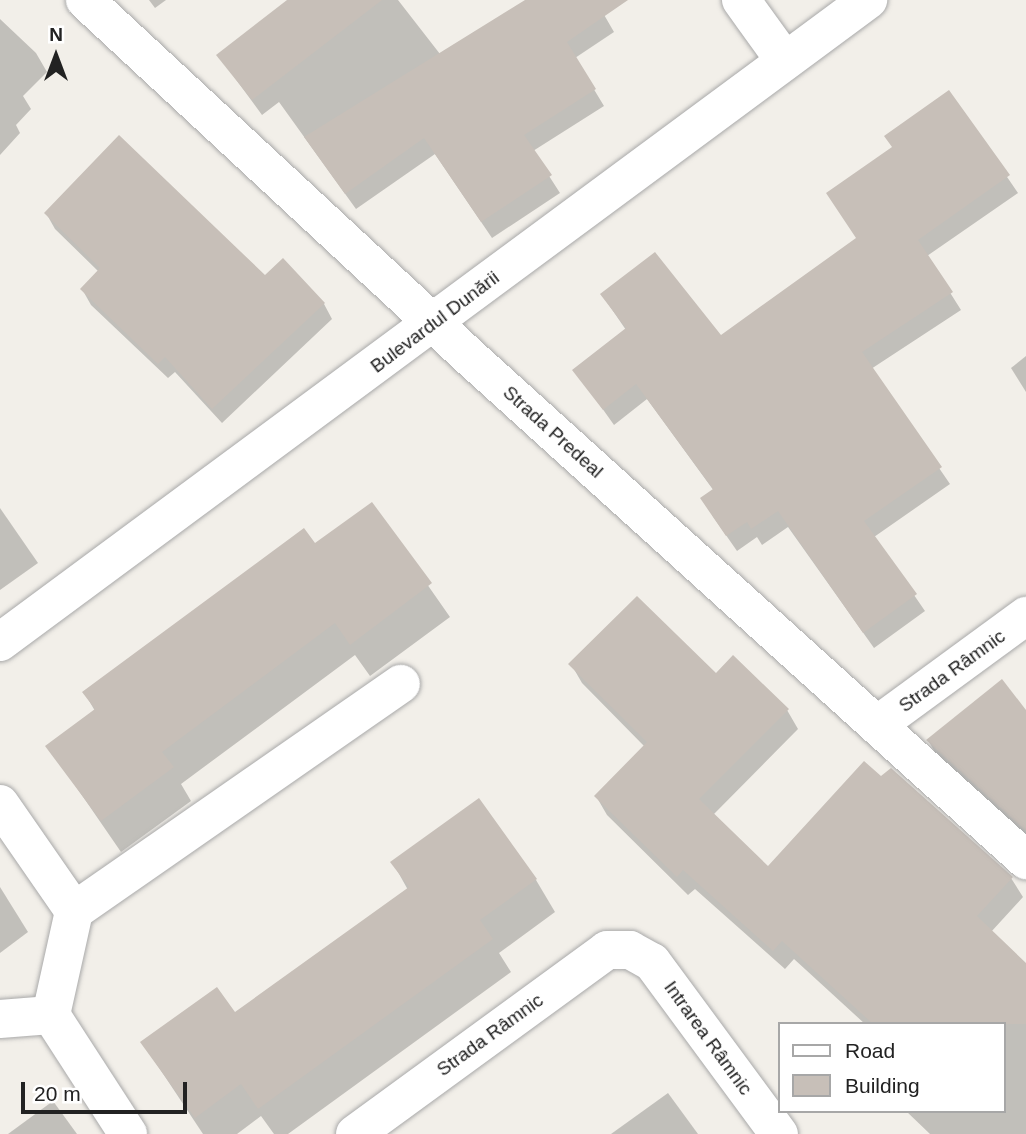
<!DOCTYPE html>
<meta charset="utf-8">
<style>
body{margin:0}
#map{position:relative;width:1026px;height:1134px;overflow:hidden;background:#f2efe9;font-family:Arial,sans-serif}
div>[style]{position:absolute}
.shadow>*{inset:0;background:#0003}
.building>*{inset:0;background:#c7bfb8}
.roads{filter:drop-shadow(0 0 2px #a9a9a9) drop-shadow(0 0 2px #a9a9a9)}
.minor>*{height:38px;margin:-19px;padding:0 19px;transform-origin:19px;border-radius:19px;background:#fff}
span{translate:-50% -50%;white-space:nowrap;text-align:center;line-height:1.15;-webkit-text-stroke:6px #fff;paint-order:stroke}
.street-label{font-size:19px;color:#222}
.legend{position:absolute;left:778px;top:1022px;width:228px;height:91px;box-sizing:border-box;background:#fff;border:2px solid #a7a7a7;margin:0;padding:9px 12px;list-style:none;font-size:21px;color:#222}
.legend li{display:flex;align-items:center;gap:14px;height:35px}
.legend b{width:35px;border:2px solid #a7a7a7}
.north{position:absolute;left:21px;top:21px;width:70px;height:70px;-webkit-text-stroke:5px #fff;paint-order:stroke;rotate:0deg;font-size:19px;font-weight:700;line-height:28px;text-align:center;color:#222}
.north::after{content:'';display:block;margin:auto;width:24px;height:32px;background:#222;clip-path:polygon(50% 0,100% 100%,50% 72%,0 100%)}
.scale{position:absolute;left:21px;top:1082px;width:166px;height:32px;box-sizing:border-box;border:4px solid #222;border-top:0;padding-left:9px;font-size:21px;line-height:24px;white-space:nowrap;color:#222;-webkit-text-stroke:5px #fff;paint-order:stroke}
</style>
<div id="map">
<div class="shadow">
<i style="clip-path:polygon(149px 0,166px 0,155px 8px)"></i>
<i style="clip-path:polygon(290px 0,398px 0,440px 54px,528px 0,622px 0,603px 13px,614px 32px,575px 58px,604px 106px,533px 151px,560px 193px,492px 238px,435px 154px,356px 209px,279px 102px,262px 115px,218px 55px)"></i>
<i style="clip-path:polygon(0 19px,36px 53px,47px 72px,23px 96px,31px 109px,16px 125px,20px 133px,0 155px)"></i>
<i style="clip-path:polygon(949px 92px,1018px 193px,927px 256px,961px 310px,871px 369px,950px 484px,874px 537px,925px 611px,874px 648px,788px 527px,762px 545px,757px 537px,737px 551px,712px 515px,714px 491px,647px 399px,614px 425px,575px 370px,626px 330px,602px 295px,721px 338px,857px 239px,894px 148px)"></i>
<i style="clip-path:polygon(46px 213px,265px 278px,324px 304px,332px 319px,222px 423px,175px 372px,168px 378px,91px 305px,82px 289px,99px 272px,55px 229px)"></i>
<i style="clip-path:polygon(1026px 356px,1026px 392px,1011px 368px)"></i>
<i style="clip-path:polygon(371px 504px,450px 617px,370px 676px,355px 655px,181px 784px,191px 801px,121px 852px,48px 746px,95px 711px,84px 692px,315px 546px)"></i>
<i style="clip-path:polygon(0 508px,38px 563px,0 590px)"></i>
<i style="clip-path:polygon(571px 664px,716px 675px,787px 710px,798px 729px,713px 815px,768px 868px,1011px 878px,1023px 897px,991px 932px,1026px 965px,1026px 1134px,930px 1134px,906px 1111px,1003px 1111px,1003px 1024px,865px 1024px,794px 959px,785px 969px,695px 889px,688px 895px,607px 815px,596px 796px,645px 747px,582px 683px)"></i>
<i style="clip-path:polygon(1026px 712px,1026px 837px,937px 756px,928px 740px)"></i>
<i style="clip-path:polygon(393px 863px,536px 880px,555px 912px,499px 953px,511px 972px,288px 1134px,274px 1134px,261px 1116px,237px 1134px,203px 1134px,142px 1042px,235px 1015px,408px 890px)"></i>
<i style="clip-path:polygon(0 887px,28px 932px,0 953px)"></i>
<i style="clip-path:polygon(668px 1093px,698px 1134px,611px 1134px)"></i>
<i style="clip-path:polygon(53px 1101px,77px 1134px,8px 1134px)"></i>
</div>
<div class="building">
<i style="clip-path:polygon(287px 0,382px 0,252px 100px,216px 55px)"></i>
<i style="clip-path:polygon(525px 0,628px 0,567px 42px,596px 89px,524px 135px,552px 175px,481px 222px,424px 138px,345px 194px,304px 137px)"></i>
<i style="clip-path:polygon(949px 90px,1010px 175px,918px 240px,953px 292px,862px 352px,942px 467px,864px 521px,917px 594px,863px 633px,778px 511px,751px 529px,747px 522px,726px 536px,700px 498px,713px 489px,636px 384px,603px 410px,572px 370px,626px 328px,600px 294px,655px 252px,721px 335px,856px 238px,826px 193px,892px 147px,884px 136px)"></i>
<i style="clip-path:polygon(119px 135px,265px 275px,283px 258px,325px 303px,212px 409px,165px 357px,158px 364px,80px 289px,100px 268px,44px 213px)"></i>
<i style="clip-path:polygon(372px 502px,432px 583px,350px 645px,335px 623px,162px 752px,174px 767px,101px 821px,45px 746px,95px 709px,82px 692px,304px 528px,315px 543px)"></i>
<i style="clip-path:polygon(637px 596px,716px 673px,733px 655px,789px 709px,699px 799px,768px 866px,864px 761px,881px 776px,891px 768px,1013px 877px,977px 916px,1026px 963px,1026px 1024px,873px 1024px,782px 941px,773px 951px,683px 870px,677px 877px,594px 796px,647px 742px,568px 664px)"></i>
<i style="clip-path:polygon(1002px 679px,1026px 710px,1026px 831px,926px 740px)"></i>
<i style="clip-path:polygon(479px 798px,537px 879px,480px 920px,493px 939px,258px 1109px,241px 1084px,195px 1118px,140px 1042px,217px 987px,235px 1012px,409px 887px,390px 862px)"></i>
</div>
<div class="roads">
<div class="minor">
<i style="left:85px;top:0;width:529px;rotate:42.86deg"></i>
<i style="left:473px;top:360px;width:746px;rotate:42.12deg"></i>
<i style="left:741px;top:0;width:75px;rotate:54.2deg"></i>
<i style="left:0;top:642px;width:1080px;rotate:-36.49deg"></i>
<i style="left:877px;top:725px;width:185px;rotate:-36.2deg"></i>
<i style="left:0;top:804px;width:130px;rotate:55.3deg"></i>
<i style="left:51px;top:1015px;width:107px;rotate:-77.5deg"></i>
<i style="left:74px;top:911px;width:398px;rotate:-34.8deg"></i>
<i style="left:0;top:1019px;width:51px;rotate:-4.5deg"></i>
<i style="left:51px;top:1015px;width:142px;rotate:57.1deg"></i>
<i style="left:355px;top:1134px;width:312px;rotate:-36.1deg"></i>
<i style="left:607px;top:950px;width:23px"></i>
<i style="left:630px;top:950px;width:25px;rotate:29deg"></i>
<i style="left:652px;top:962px;width:214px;rotate:53.6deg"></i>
</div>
</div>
<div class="street-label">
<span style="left:435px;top:322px;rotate:-37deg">Bulevardul Dunării</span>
<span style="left:553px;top:432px;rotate:42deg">Strada Predeal</span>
<span style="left:952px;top:671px;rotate:-36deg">Strada Râmnic</span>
<span style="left:490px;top:1035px;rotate:-36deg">Strada Râmnic</span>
<span style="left:708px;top:1038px;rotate:54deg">Intrarea Râmnic</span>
</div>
<ul class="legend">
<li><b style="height:9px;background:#fff"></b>Road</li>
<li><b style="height:19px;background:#c7bfb8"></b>Building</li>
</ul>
<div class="north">N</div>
<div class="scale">20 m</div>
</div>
